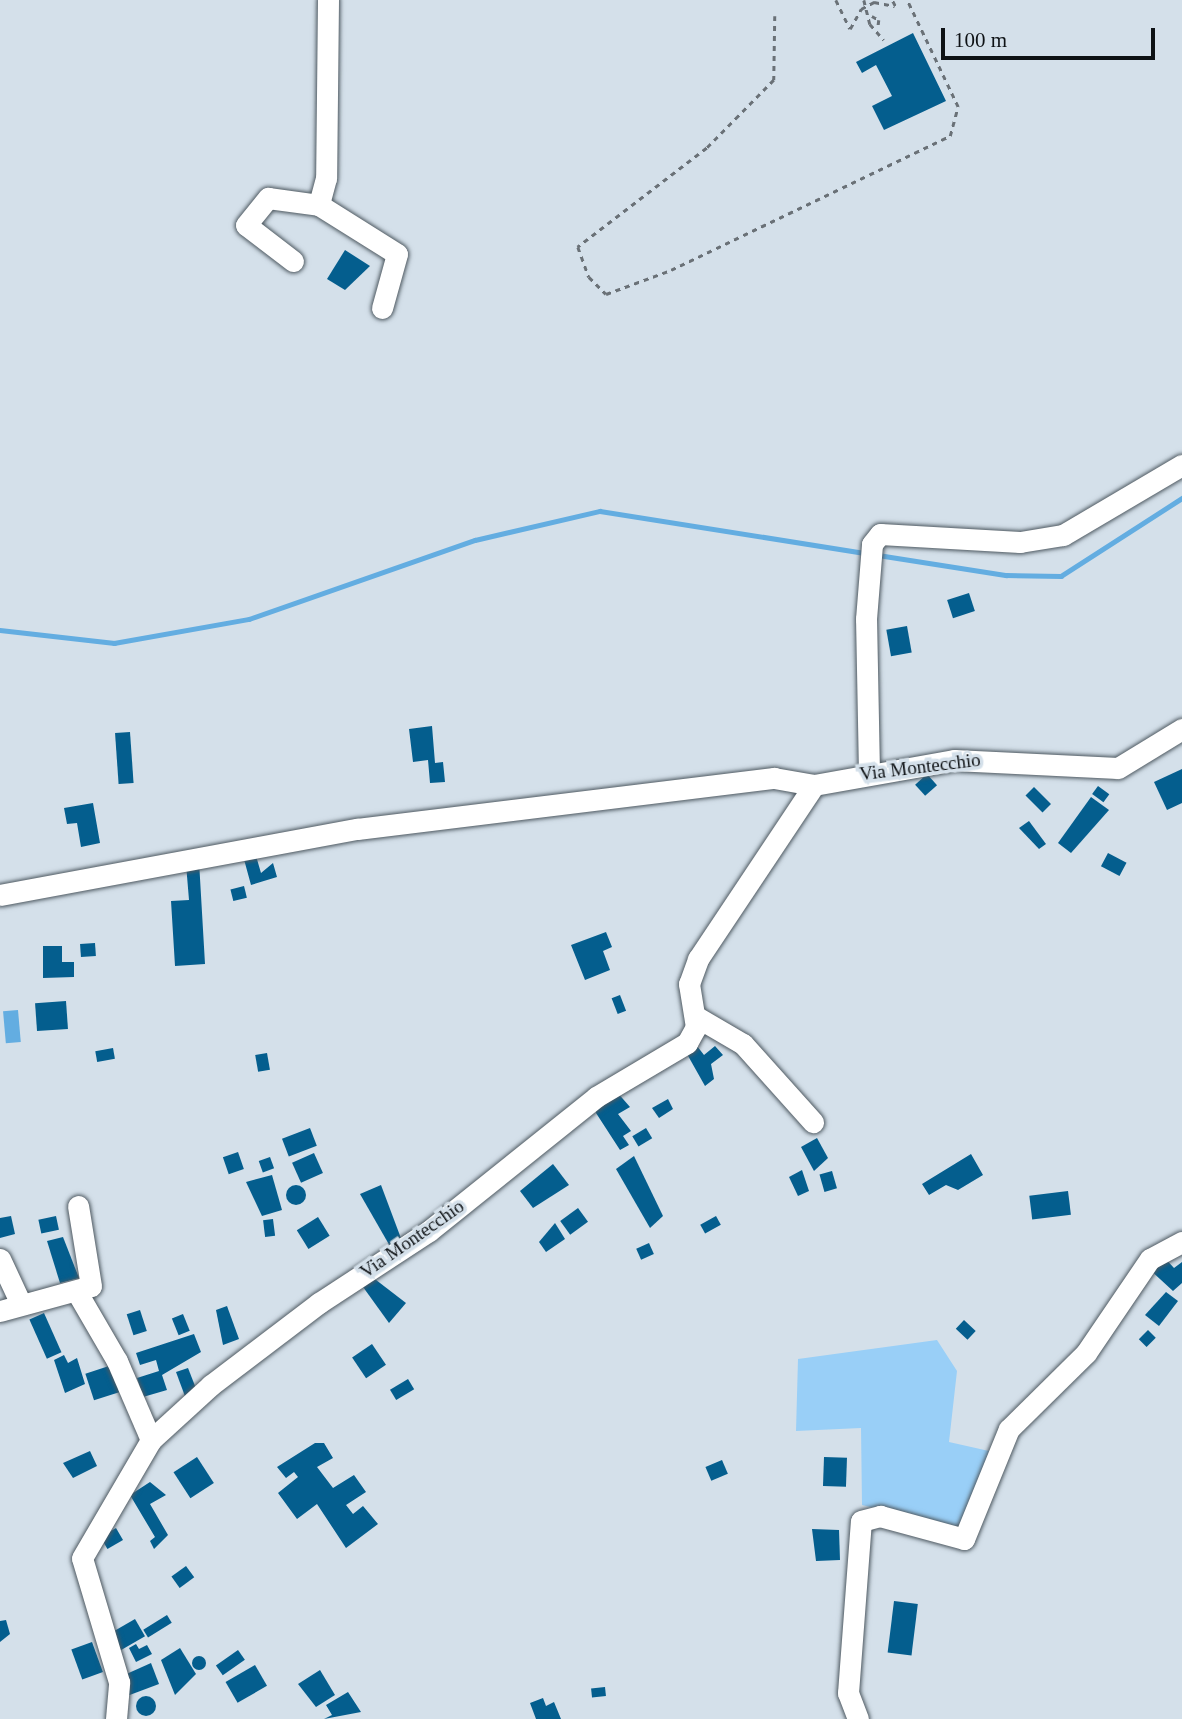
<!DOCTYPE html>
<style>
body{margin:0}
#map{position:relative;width:1182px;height:1719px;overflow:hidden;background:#d4e0ea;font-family:Georgia,serif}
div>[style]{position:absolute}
.green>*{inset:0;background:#99cff7}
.forest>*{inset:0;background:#63ade1;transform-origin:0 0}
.stream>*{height:4.5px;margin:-2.25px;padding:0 2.25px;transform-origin:2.25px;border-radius:2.25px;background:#63ade1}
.building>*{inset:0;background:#045e8e;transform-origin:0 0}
.round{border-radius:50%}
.path>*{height:2.5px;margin-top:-1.25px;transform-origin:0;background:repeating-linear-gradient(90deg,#6a7177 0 5px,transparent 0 10px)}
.roads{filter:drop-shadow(0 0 2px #4e5961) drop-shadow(0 0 2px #4e5961)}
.minor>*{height:21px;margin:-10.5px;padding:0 10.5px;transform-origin:10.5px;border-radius:10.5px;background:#fff}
span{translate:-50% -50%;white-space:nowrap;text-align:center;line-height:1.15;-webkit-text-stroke:7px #d4e0ea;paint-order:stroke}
.street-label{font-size:19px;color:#0e1215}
.scale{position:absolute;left:941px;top:28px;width:214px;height:32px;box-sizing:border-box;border:4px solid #0e1215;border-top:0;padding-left:9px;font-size:21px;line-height:24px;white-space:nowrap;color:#0e1215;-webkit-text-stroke:5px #d4e0ea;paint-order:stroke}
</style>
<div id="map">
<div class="green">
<i style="clip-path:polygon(937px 1340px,957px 1371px,949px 1442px,989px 1451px,963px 1530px,862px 1505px,861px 1428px,796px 1431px,798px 1359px)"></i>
</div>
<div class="forest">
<i style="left:18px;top:1010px;width:32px;height:15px;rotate:85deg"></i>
</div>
<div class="stream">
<i style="left:878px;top:555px;width:130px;rotate:8.9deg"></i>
<i style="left:1006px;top:575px;width:55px;rotate:1deg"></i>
<i style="left:1061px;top:576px;width:144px;rotate:-32.8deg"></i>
<i style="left:0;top:630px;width:115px;rotate:6.5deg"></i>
<i style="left:114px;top:643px;width:137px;rotate:-10.1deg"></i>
<i style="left:249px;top:619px;width:239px;rotate:-19.3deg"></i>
<i style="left:475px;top:540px;width:128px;rotate:-13.1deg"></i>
<i style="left:600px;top:511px;width:269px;rotate:9deg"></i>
</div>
<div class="building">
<i style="clip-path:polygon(913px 33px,946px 101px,884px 130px,872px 106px,892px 96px,876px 65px,862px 73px,856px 62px)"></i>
<i style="clip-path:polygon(345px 250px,370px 266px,345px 290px,327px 279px)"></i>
<i style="left:969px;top:593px;width:19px;height:23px;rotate:72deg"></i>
<i style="left:907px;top:626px;width:27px;height:21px;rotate:80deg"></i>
<i style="clip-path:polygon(432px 726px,435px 763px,443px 762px,445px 782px,430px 783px,428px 760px,413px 762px,409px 729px)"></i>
<i style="left:130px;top:732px;width:51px;height:15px;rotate:86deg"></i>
<i style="clip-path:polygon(1182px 769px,1182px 803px,1167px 810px,1154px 782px)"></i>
<i style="left:927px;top:774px;width:15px;height:16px;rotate:48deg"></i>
<i style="left:1098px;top:786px;width:14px;height:10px;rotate:36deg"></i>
<i style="left:1034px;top:787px;width:24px;height:12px;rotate:45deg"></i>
<i style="clip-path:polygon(1091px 797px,1109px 810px,1071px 853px,1058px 843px)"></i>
<i style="clip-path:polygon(93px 803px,100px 843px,81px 847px,77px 823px,67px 824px,64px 808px)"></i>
<i style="clip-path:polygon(1029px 821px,1046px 844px,1039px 849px,1019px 828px)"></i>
<i style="clip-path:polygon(254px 849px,261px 873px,273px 863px,277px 877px,251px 885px,242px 852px)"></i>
<i style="left:1108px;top:853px;width:21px;height:15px;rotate:28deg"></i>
<i style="clip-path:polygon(199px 861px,205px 964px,175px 966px,171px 901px,189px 900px,186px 864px)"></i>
<i style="left:244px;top:886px;width:12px;height:14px;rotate:76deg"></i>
<i style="clip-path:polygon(606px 932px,612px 947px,603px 951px,610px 970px,585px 980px,571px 945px)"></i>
<i style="left:95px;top:943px;width:13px;height:15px;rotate:86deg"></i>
<i style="clip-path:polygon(43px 946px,62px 946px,62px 962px,74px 962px,74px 977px,43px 978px)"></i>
<i style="left:620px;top:995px;width:17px;height:9px;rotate:69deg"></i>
<i style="left:66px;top:1001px;width:28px;height:31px;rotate:86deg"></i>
<i style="clip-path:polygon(697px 1046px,704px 1055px,715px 1046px,723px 1055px,711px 1064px,714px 1079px,705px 1086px,687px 1054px)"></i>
<i style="left:113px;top:1048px;width:11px;height:18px;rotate:80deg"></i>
<i style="left:267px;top:1053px;width:17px;height:12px;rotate:80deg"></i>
<i style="clip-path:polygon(616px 1091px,630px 1107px,618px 1114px,631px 1131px,623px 1136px,629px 1145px,620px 1150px,596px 1113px,596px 1104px)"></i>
<i style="clip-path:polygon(668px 1099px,673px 1109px,659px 1118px,652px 1108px)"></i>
<i style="left:310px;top:1128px;width:19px;height:30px;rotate:69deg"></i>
<i style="left:646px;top:1128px;width:12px;height:16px;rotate:59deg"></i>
<i style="clip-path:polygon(817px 1138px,828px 1158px,814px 1171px,801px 1147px)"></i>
<i style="left:238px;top:1152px;width:18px;height:16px;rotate:71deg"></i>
<i style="left:314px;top:1153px;width:22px;height:24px;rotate:66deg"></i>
<i style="clip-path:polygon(971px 1154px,983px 1175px,958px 1190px,946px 1185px,929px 1195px,922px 1184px)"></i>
<i style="clip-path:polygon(634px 1156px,663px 1216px,650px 1228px,616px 1169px)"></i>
<i style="left:270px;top:1157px;width:12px;height:12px;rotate:70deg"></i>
<i style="clip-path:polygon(553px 1164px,569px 1185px,533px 1208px,520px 1191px)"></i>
<i style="clip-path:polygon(802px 1170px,809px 1191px,798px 1196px,789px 1177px)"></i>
<i style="left:832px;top:1171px;width:18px;height:13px;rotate:74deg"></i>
<i style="clip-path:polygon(272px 1175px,282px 1210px,262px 1216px,246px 1182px)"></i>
<i class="round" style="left:286px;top:1185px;width:20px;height:20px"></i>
<i style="clip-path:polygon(381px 1185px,402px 1241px,391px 1248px,360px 1194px)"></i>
<i style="left:1068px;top:1191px;width:24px;height:39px;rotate:83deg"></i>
<i style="left:578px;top:1208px;width:17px;height:22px;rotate:54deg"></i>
<i style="clip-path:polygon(11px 1216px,15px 1234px,0 1238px,0 1218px)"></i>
<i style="left:56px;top:1216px;width:14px;height:18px;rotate:78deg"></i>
<i style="left:716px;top:1216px;width:10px;height:18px;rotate:61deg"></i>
<i style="left:318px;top:1217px;width:22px;height:25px;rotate:58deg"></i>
<i style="left:273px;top:1219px;width:17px;height:10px;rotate:83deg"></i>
<i style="clip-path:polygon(555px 1223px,565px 1239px,546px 1252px,539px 1242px)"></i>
<i style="clip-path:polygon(63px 1237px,79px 1278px,60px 1283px,47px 1241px)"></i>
<i style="left:649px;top:1243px;width:12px;height:14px;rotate:66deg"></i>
<i style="clip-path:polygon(1162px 1255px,1174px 1268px,1182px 1262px,1182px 1283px,1173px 1291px,1148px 1268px)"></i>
<i style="clip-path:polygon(367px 1273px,406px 1303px,389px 1323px,358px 1280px)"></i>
<i style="clip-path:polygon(1166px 1292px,1178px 1301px,1159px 1326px,1145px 1315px)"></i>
<i style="clip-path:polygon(227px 1306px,239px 1339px,223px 1345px,216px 1310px)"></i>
<i style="left:140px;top:1310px;width:22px;height:14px;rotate:72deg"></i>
<i style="left:44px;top:1313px;width:43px;height:16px;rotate:66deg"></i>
<i style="left:183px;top:1314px;width:18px;height:12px;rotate:68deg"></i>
<i style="left:964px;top:1320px;width:16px;height:12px;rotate:43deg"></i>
<i style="left:1148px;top:1330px;width:11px;height:13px;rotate:45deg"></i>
<i style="clip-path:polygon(194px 1334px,201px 1352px,162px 1375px,167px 1390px,143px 1397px,137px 1378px,159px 1371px,156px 1360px,140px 1365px,136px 1353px)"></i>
<i style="left:372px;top:1344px;width:25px;height:24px;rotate:56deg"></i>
<i style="clip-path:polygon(64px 1355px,68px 1363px,77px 1358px,85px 1384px,65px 1393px,54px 1360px)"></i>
<i style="left:112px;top:1365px;width:28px;height:28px;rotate:72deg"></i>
<i style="clip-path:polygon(188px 1368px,197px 1391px,186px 1399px,176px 1372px)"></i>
<i style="left:408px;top:1379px;width:12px;height:21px;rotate:59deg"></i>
<i style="clip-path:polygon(315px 1443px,324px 1443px,333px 1458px,317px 1467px,333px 1488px,354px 1475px,366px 1492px,346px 1505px,353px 1514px,363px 1506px,378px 1524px,346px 1548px,317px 1504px,297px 1519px,278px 1493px,298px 1477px,294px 1472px,286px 1478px,277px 1467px)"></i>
<i style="clip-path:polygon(90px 1451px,97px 1466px,73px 1478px,63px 1463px)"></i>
<i style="left:197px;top:1457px;width:31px;height:28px;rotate:57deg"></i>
<i style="left:824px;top:1457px;width:23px;height:29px;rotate:2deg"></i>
<i style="left:722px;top:1460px;width:15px;height:18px;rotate:67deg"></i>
<i style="clip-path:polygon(150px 1482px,166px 1495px,150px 1504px,168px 1535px,154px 1549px,150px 1541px,155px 1537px,130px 1495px)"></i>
<i style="left:116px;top:1528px;width:14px;height:18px;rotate:60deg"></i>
<i style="clip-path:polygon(812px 1529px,839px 1530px,840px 1560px,816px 1561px)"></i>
<i style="left:186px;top:1566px;width:14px;height:18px;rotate:54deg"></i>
<i style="left:894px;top:1601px;width:24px;height:52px;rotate:7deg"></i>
<i style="left:167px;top:1615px;width:9px;height:28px;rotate:58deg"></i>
<i style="left:135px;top:1619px;width:20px;height:28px;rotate:60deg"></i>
<i style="clip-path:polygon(6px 1620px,10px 1634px,0 1642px,0 1621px)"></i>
<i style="left:92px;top:1642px;width:32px;height:22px;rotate:70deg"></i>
<i style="clip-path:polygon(136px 1644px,139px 1649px,147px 1645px,152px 1654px,136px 1662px,129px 1648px)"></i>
<i style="clip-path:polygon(180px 1648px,196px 1674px,175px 1695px,161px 1660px)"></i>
<i style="left:238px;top:1650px;width:12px;height:27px;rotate:55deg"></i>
<i class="round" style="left:192px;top:1656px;width:14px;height:14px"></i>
<i style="clip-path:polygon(151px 1663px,159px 1684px,127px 1696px,122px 1676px)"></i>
<i style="left:255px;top:1665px;width:24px;height:34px;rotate:60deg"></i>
<i style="clip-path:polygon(320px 1670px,335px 1695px,316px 1707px,298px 1684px)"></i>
<i style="left:605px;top:1687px;width:9px;height:14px;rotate:84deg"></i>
<i style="clip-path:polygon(348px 1692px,361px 1712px,324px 1719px,332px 1715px,326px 1705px)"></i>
<i class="round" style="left:136px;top:1696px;width:20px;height:20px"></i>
<i style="clip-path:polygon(543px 1698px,546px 1706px,554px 1702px,561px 1719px,536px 1719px,530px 1703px)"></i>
</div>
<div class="path">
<i style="left:836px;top:0;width:32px;rotate:64deg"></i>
<i style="left:850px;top:29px;width:23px;rotate:-61deg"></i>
<i style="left:861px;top:9px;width:15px;rotate:-28deg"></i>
<i style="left:874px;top:2px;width:21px;rotate:11deg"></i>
<i style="left:895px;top:6px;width:7px;rotate:-117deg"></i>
<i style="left:864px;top:0;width:25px;rotate:76deg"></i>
<i style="left:870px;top:24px;width:21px;rotate:49deg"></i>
<i style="left:775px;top:16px;width:64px;rotate:90.9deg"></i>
<i style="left:774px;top:80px;width:95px;rotate:134.6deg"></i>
<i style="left:707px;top:148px;width:163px;rotate:142.5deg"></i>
<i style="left:578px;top:247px;width:32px;rotate:70deg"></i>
<i style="left:589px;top:277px;width:24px;rotate:45deg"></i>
<i style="left:606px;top:294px;width:69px;rotate:-20.3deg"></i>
<i style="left:671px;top:270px;width:310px;rotate:-25.7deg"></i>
<i style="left:950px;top:136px;width:30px;rotate:-75deg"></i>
<i style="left:958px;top:107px;width:119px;rotate:-115.5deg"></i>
<i style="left:872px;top:16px;width:8px;rotate:30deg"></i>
<i style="left:879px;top:20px;width:8px;rotate:97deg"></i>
</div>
<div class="roads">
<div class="minor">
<i style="left:328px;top:0;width:178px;rotate:90.6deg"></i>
<i style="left:326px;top:178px;width:28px;rotate:105deg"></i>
<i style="left:319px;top:205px;width:92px;rotate:32.1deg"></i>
<i style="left:397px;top:254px;width:56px;rotate:105.5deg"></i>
<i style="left:293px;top:261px;width:59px;rotate:-142.5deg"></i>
<i style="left:246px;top:225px;width:35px;rotate:-51deg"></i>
<i style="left:268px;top:198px;width:51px;rotate:7.8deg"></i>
<i style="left:869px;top:773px;width:154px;rotate:-91.1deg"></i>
<i style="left:866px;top:619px;width:75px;rotate:-85.4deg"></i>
<i style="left:872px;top:544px;width:13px;rotate:-51deg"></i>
<i style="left:880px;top:534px;width:140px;rotate:3.3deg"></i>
<i style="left:1020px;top:542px;width:44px;rotate:-9.2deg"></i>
<i style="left:1063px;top:535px;width:138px;rotate:-30.5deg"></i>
<i style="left:0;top:895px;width:363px;rotate:-10.5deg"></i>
<i style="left:357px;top:829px;width:420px;rotate:-7deg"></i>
<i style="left:774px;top:778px;width:41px;rotate:9.9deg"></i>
<i style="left:695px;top:1016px;width:56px;rotate:30.3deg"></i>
<i style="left:743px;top:1044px;width:105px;rotate:48.1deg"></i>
<i style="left:0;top:1259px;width:50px;rotate:65deg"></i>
<i style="left:78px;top:1294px;width:78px;rotate:59.8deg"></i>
<i style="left:117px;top:1361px;width:86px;rotate:66.7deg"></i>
<i style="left:0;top:1311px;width:94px;rotate:-15.4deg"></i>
<i style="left:91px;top:1286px;width:81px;rotate:-99.2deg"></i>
<i style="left:116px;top:1719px;width:37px;rotate:-85deg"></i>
<i style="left:119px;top:1682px;width:129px;rotate:-106.6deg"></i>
<i style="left:82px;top:1558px;width:137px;rotate:-59.7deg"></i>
<i style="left:151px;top:1440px;width:81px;rotate:-42.5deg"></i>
<i style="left:211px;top:1385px;width:136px;rotate:-37.2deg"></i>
<i style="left:319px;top:1303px;width:131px;rotate:-33.2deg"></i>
<i style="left:429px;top:1231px;width:214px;rotate:-38.7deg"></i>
<i style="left:596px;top:1097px;width:106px;rotate:-30.7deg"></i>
<i style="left:687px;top:1043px;width:18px;rotate:-61deg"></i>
<i style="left:696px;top:1027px;width:44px;rotate:-99.2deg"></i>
<i style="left:689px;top:984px;width:27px;rotate:-70deg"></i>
<i style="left:698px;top:959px;width:209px;rotate:-56.3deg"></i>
<i style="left:814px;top:785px;width:142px;rotate:-10.1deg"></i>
<i style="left:954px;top:760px;width:164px;rotate:2.8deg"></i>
<i style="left:1118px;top:768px;width:75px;rotate:-31.4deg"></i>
<i style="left:858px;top:1719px;width:28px;rotate:-111deg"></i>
<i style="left:848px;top:1693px;width:172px;rotate:-85.7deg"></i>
<i style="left:861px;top:1521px;width:20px;rotate:-15deg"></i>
<i style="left:880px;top:1516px;width:87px;rotate:15.3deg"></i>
<i style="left:964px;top:1539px;width:119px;rotate:-67.8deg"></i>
<i style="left:1009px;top:1429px;width:108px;rotate:-44.6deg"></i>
<i style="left:1086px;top:1353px;width:114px;rotate:-55.8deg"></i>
<i style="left:1150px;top:1259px;width:36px;rotate:-28deg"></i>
</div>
</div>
<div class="street-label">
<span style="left:920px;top:767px;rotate:-7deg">Via Montecchio</span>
<span style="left:412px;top:1239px;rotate:-35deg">Via Montecchio</span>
</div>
<div class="scale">100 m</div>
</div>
